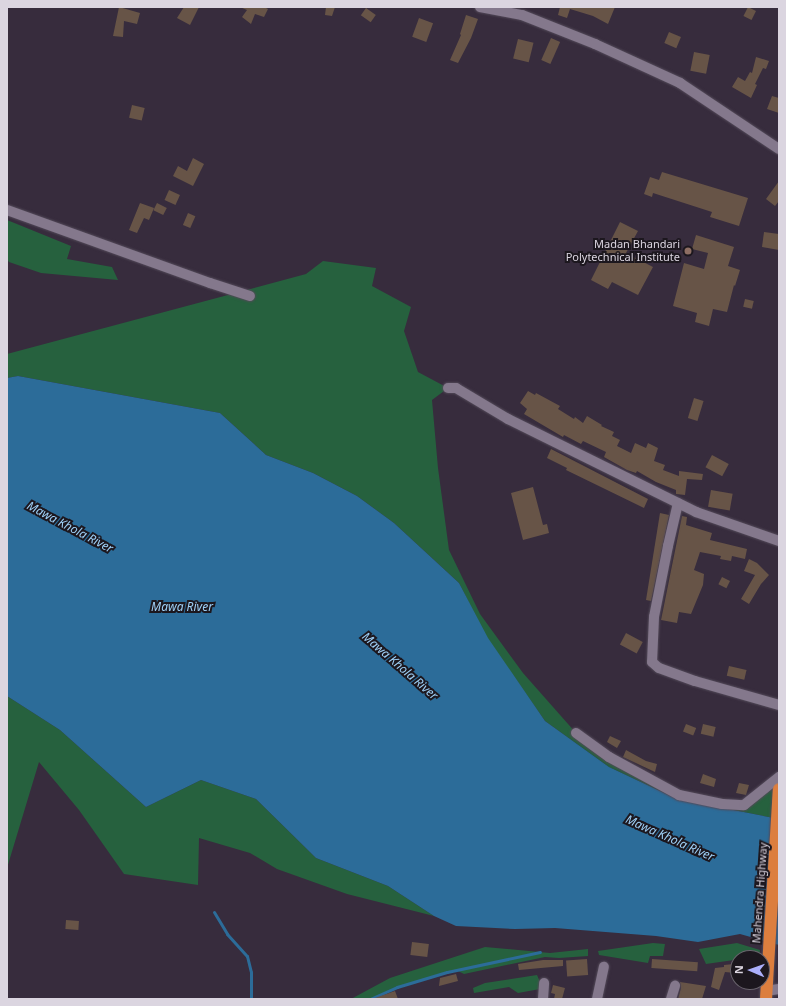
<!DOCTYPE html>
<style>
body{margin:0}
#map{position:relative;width:786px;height:1006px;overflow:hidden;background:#372c3d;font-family:"Noto Sans",sans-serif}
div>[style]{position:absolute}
.green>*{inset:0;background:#26613e}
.water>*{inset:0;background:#2c6c99}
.stream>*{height:3px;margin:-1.5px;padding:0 1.5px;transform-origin:1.5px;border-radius:1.5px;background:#2c6c99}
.building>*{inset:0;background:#675447;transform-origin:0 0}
.roads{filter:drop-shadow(0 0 1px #534a59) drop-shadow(0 0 1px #534a59)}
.minor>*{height:10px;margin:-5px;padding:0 5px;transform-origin:5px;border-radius:5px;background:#84788c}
.highway>*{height:12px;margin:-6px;padding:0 6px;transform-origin:6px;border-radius:6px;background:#dc7e3e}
.dots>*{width:11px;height:11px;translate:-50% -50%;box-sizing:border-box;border:2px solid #1c171e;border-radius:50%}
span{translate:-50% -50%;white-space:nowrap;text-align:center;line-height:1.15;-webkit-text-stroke:4px #1c171e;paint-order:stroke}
.poi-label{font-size:11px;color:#dbd5e0}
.right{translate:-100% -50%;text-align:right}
.street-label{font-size:11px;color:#dbd5e0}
.water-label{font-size:12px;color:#9fd1f8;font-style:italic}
.frame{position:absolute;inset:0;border:8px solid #dbd5e0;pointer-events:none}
.north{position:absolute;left:730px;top:950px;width:40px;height:40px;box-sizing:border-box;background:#1c171e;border:1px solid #68636c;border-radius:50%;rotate:272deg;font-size:11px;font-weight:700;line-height:16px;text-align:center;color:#dbd5e0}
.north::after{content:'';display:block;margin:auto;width:14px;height:18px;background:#abaffb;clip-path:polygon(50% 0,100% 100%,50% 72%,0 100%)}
</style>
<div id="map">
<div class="green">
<i style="clip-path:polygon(7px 220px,71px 246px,67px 259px,112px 267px,118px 280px,41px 273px,9px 262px,7px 259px)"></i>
<i style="clip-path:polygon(323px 261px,376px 268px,372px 286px,411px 307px,404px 331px,418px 372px,448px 388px,432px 400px,438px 468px,449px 550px,480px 614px,523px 673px,576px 733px,679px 795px,744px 805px,779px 777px,779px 819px,677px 799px,609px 767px,545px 721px,487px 638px,459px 583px,394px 523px,357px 496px,313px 473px,266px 455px,220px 413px,18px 376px,7px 378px,7px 354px,306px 274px)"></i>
<i style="clip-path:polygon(7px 696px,60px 730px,146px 807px,201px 780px,256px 799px,316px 858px,388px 886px,434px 916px,347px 894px,277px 869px,250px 853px,199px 838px,198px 885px,124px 874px,79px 810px,39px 762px,7px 868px)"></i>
<i style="clip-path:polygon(653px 943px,665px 944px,663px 956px,650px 956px,648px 963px,599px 955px,598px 951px)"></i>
<i style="clip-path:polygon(737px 943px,760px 950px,759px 958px,738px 958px,738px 962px,734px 960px,706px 964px,699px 949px)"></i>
<i style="clip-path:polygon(485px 947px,550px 953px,588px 949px,588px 956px,559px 958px,545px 957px,464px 974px,456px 970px,397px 987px,370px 999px,351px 999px,390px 978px)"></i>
<i style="clip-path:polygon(537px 975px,541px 984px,540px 989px,518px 993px,509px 987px,474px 993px,473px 988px,485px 983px)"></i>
</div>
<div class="water">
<i style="clip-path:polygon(18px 376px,220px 413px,266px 455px,313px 473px,357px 496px,394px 523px,459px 583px,488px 638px,545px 721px,609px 767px,677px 799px,779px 819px,779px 945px,740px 934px,698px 942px,656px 936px,555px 928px,515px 929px,456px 926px,434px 916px,388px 886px,316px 858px,256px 799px,201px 780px,146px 807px,60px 730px,7px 696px,7px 378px)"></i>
</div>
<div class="stream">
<i style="left:214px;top:912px;width:26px;rotate:59deg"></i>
<i style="left:227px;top:934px;width:30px;rotate:48deg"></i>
<i style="left:247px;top:956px;width:16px;rotate:76deg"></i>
<i style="left:251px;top:972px;width:27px;rotate:90deg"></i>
<i style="left:370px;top:999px;width:30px;rotate:-24deg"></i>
<i style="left:397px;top:987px;width:52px;rotate:-16.7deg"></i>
<i style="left:447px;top:972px;width:95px;rotate:-12.1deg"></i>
</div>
<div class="building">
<i style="clip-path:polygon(119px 7px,140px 13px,137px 24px,124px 21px,123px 37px,113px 36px)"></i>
<i style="clip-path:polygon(184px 7px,199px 7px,190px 25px,177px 18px)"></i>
<i style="clip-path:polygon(240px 7px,264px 7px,268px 9px,264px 17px,255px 14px,251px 24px,242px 17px,247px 10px)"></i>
<i style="clip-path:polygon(326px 7px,335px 7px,332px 16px,325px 15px)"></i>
<i style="clip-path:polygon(560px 7px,615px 7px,608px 24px,593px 16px,570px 9px,567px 18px,558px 15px)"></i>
<i style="left:748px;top:7px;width:9px;height:10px;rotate:27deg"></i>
<i style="left:366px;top:8px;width:12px;height:9px;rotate:35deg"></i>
<i style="clip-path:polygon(466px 15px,478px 19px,471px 38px,458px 63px,450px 60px,461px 35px,460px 34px)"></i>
<i style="left:419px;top:18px;width:15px;height:20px;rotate:20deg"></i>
<i style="left:669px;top:32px;width:13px;height:12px;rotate:23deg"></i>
<i style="left:551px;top:38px;width:10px;height:24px;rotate:24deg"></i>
<i style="left:518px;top:39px;width:16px;height:20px;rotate:14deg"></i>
<i style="left:694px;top:52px;width:16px;height:19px;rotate:11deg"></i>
<i style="clip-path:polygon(756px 57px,769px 61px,766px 69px,763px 68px,755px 84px,757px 85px,751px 98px,732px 87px,738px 77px,745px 81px,750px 72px,752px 73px)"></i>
<i style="clip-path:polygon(772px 96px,779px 98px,779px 113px,767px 109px)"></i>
<i style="left:132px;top:105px;width:13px;height:13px;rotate:13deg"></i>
<i style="clip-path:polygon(193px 158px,204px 164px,193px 186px,173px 176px,178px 166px,187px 171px)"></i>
<i style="clip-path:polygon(662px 172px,748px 198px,739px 226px,710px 217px,712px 212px,653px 193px,652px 197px,644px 194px,650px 177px,659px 180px)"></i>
<i style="clip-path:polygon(779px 181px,779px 201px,775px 206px,766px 199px)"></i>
<i style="left:169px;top:190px;width:12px;height:11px;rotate:24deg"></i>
<i style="clip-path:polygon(140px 203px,154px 208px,149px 220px,144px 218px,137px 233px,129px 230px)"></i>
<i style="left:157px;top:203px;width:11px;height:8px;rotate:27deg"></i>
<i style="left:188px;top:213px;width:8px;height:13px;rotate:23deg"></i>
<i style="clip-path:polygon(620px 222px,638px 231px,626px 253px,653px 267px,638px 295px,612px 282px,608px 289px,591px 280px)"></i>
<i style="clip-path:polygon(764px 232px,779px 234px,779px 250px,762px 247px)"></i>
<i style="clip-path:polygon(696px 235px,734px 247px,728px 266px,740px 270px,735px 286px,734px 285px,727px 312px,713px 309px,709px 326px,695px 322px,697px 313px,673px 306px,684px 263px,704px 269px,708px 253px,692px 249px)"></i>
<i style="left:745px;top:299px;width:9px;height:8px;rotate:13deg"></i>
<i style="clip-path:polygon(528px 391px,535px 395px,536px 393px,560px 406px,558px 409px,574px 419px,575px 417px,583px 423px,587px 416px,602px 425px,601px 426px,614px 432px,612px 436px,620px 440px,617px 446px,631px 453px,635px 443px,646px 448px,648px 443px,658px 448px,654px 461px,665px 465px,663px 470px,679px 476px,679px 471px,703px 474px,702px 480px,687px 479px,685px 495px,676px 494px,676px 490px,656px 482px,637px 471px,636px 473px,627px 470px,604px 457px,606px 452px,583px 441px,581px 444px,564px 435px,563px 437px,524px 414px,527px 409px,520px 403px)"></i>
<i style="left:694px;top:398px;width:10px;height:21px;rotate:17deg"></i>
<i style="clip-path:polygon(551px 449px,648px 499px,644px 508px,566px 470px,567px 468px,547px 458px)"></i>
<i style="left:712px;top:455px;width:19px;height:14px;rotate:28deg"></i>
<i style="clip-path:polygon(533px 487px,543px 525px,547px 524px,549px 533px,523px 540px,511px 493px)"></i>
<i style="left:711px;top:490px;width:22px;height:17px;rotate:10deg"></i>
<i style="clip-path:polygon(660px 513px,669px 515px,651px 601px,646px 600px)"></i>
<i style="clip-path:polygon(682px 516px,687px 517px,686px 525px,712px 533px,710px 540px,747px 549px,745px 559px,732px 556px,731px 561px,720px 559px,721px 556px,700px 552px,694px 570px,704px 574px,703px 585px,691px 614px,679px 612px,677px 623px,661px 620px)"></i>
<i style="clip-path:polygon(749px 559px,757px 563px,769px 575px,761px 584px,749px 604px,741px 599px,755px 575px,744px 571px)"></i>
<i style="left:722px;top:577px;width:9px;height:8px;rotate:27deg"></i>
<i style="left:626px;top:633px;width:19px;height:13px;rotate:28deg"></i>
<i style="left:729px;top:666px;width:18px;height:10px;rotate:13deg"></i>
<i style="left:686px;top:724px;width:11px;height:8px;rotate:22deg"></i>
<i style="left:703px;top:724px;width:13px;height:10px;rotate:13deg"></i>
<i style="clip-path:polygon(610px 736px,621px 741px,617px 748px,607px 742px)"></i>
<i style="clip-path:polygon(626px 750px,646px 761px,657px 764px,655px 772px,623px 757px)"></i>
<i style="clip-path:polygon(703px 774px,716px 779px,714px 787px,700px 783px)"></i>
<i style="clip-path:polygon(739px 783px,749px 785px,746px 795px,736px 793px)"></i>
<i style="left:66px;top:920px;width:13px;height:9px;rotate:4deg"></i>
<i style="left:412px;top:942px;width:17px;height:13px;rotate:7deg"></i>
<i style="left:587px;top:959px;width:16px;height:21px;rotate:86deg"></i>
<i style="left:652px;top:959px;width:46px;height:9px;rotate:4deg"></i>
<i style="clip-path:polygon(543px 960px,563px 960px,563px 966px,519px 970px,518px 964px)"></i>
<i style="clip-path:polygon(734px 964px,735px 973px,725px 972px,719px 990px,711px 987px,715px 968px,724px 967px,724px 965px)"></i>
<i style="clip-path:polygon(456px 974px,458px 981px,439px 986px,440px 978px)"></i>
<i style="clip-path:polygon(680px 982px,706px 986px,702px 999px,678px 999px,681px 988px)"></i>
<i style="clip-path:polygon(553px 985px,565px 988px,562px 999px,554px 999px,555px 994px,551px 993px)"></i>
<i style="clip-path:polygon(395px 991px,398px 999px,376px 999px,375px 998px)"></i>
</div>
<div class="roads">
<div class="minor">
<i style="left:480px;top:7px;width:43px;rotate:10.8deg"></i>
<i style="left:522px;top:15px;width:79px;rotate:21.7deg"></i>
<i style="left:595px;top:44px;width:94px;rotate:24.6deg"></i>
<i style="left:680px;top:83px;width:119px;rotate:33.7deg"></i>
<i style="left:7px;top:210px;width:216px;rotate:19.8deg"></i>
<i style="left:210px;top:283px;width:42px;rotate:18deg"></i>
<i style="left:448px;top:388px;width:8px"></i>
<i style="left:456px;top:388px;width:61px;rotate:30.8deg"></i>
<i style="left:508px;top:419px;width:210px;rotate:26.3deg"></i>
<i style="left:696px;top:512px;width:88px;rotate:19.3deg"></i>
<i style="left:678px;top:503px;width:44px;rotate:103.1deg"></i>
<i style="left:668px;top:546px;width:72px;rotate:101.2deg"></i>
<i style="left:654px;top:617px;width:45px;rotate:92.5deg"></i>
<i style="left:652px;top:662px;width:9px;rotate:41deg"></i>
<i style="left:659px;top:668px;width:38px;rotate:20deg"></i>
<i style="left:695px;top:681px;width:87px;rotate:15.9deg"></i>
<i style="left:576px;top:733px;width:41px;rotate:36deg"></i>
<i style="left:609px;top:757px;width:80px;rotate:28.5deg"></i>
<i style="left:679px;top:795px;width:44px;rotate:11.8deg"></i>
<i style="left:722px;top:804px;width:22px;rotate:3deg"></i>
<i style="left:744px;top:805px;width:45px;rotate:-38.7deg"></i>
<i style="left:766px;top:991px;width:13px;rotate:-9deg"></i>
<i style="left:543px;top:999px;width:16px;rotate:-86deg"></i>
<i style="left:597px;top:999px;width:33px;rotate:-78deg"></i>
<i style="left:671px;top:999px;width:14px;rotate:-73deg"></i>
</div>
<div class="highway">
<i style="left:766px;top:999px;width:210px;rotate:-86.5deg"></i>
</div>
</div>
<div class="dots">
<i style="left:688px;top:251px;background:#8d6e63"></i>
</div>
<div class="poi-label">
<span class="right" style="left:680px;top:251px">Madan Bhandari<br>Polytechnical Institute</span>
</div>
<div class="street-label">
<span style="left:760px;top:893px;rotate:-86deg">Mahendra Highway</span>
</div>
<div class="water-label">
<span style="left:70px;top:527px;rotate:28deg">Mawa Khola River</span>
<span style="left:182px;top:607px">Mawa River</span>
<span style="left:400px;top:666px;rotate:41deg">Mawa Khola River</span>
<span style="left:670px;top:838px;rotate:24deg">Mawa Khola River</span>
</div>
<div class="frame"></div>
<div class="north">N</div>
</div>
